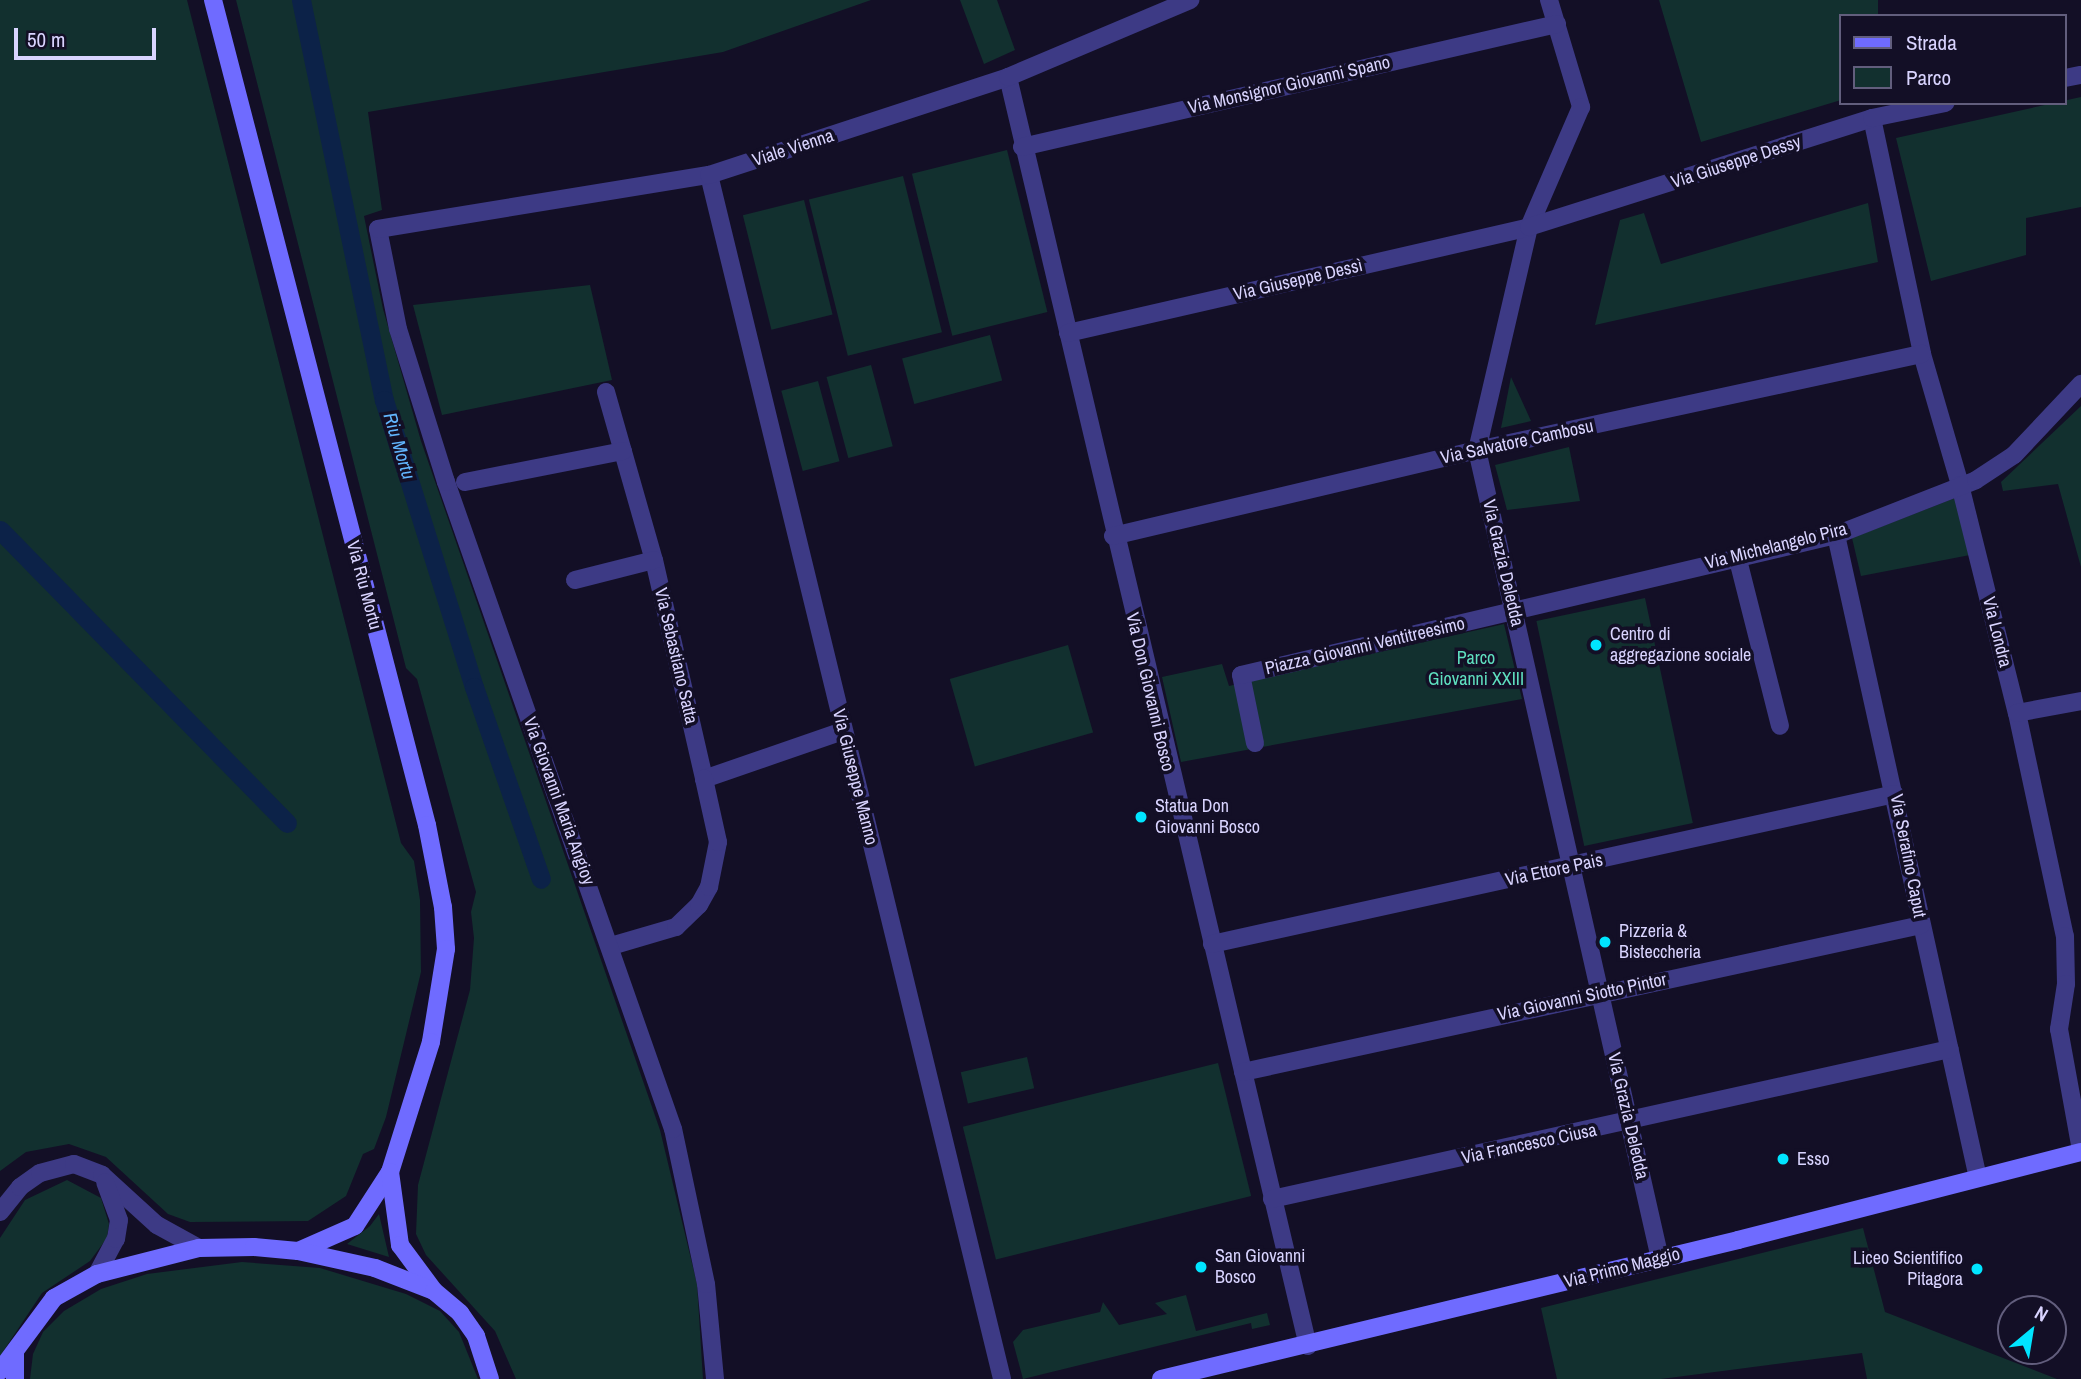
<!DOCTYPE html>
<meta charset="utf-8">
<style>
body{margin:0}
#map{position:relative;width:2081px;height:1379px;overflow:hidden;background:#130f26;font-family:"Archivo Narrow",sans-serif}
div>[style]{position:absolute}
.green>*{inset:0;background:#12302f;transform-origin:0 0}
.canal>*{height:19px;margin:-9.5px;padding:0 9.5px;transform-origin:9.5px;border-radius:9.5px;background:#0c2248}
.minor>*{height:18px;margin:-9px;padding:0 9px;transform-origin:9px;border-radius:9px;background:#3d3a85}
.secondary>*{height:18px;margin:-9px;padding:0 9px;transform-origin:9px;border-radius:9px;background:#6f6bff}
.dots>*{width:19px;height:19px;translate:-50% -50%;box-sizing:border-box;border:4px solid #130f26;border-radius:50%}
span{translate:-50% -50%;white-space:nowrap;text-align:center;line-height:1.15;-webkit-text-stroke:7px #130f26;paint-order:stroke}
.street-label{font-size:18px;color:#d9d4ff}
.poi-label{font-size:18px;color:#d9d4ff}
.left{translate:0 -50%;text-align:left}
.right{translate:-100% -50%;text-align:right}
.park-label{font-size:18px;color:#5fe0c0}
.water-label{font-size:19px;color:#62b6ff;font-style:italic}
.legend{position:absolute;left:1839px;top:14px;width:228px;height:91px;box-sizing:border-box;background:#130f26;border:2px solid #625e7d;margin:0;padding:9px 12px;list-style:none;font-size:21px;color:#d9d4ff}
.legend li{display:flex;align-items:center;gap:14px;height:35px}
.legend b{width:35px;border:2px solid #625e7d}
.north{position:absolute;left:1997px;top:1295px;width:70px;height:70px;box-sizing:border-box;background:#130f26;border:2px solid #625e7d;border-radius:50%;rotate:30deg;font-size:19px;font-weight:700;line-height:28px;text-align:center;color:#d9d4ff}
.north::after{content:'';display:block;margin:auto;width:24px;height:32px;background:#00e5ff;clip-path:polygon(50% 0,100% 100%,50% 72%,0 100%)}
.scale{position:absolute;left:14px;top:28px;width:142px;height:32px;box-sizing:border-box;border:4px solid #d9d4ff;border-top:0;padding-left:9px;font-size:21px;line-height:24px;white-space:nowrap;color:#d9d4ff;-webkit-text-stroke:5px #130f26;paint-order:stroke}
</style>
<div id="map">
<div class="green">
<i style="clip-path:polygon(0 0,187px 0,401px 843px,414px 861px,420px 900px,421px 972px,386px 1117px,374px 1149px,363px 1154px,346px 1196px,308px 1221px,190px 1222px,168px 1214px,106px 1157px,69px 1144px,26px 1152px,0 1171px)"></i>
<i style="clip-path:polygon(236px 0,871px 0,723px 52px,368px 112px,382px 210px,364px 216px,383px 309px,421px 441px,660px 1130px,697px 1284px,703px 1379px,516px 1379px,495px 1331px,426px 1255px,416px 1234px,418px 1185px,470px 990px,474px 938px,471px 912px,476px 892px,417px 679px,406px 668px)"></i>
<i style="clip-path:polygon(960px 0,997px 0,1015px 50px,984px 64px)"></i>
<i style="clip-path:polygon(1659px 0,1878px 0,1878px 16px,1841px 16px,1841px 100px,1701px 142px)"></i>
<i style="clip-path:polygon(2081px 97px,2081px 207px,2026px 218px,2026px 255px,1931px 281px,1896px 138px)"></i>
<i style="left:1007px;top:150px;width:167px;height:98px;rotate:76deg"></i>
<i style="left:903px;top:176px;width:161px;height:97px;rotate:76deg"></i>
<i style="left:804px;top:200px;width:118px;height:63px;rotate:76deg"></i>
<i style="clip-path:polygon(1868px 203px,1878px 262px,1595px 325px,1620px 220px,1644px 213px,1661px 264px)"></i>
<i style="clip-path:polygon(590px 285px,612px 380px,442px 415px,413px 305px)"></i>
<i style="left:990px;top:335px;width:47px;height:91px;rotate:75deg"></i>
<i style="left:871px;top:365px;width:84px;height:46px;rotate:75deg"></i>
<i style="clip-path:polygon(1511px 377px,1531px 421px,1501px 428px)"></i>
<i style="left:818px;top:381px;width:83px;height:38px;rotate:75deg"></i>
<i style="clip-path:polygon(2081px 406px,2081px 567px,2058px 484px,2003px 491px,2001px 482px)"></i>
<i style="clip-path:polygon(1569px 447px,1580px 501px,1507px 510px,1495px 465px)"></i>
<i style="clip-path:polygon(1955px 498px,1970px 555px,1861px 576px,1852px 538px)"></i>
<i style="left:1645px;top:598px;width:230px;height:111px;rotate:78deg"></i>
<i style="clip-path:polygon(1504px 624px,1522px 699px,1181px 762px,1162px 677px,1222px 664px,1229px 686px)"></i>
<i style="left:1068px;top:645px;width:91px;height:123px;rotate:74deg"></i>
<i style="left:1027px;top:1057px;width:32px;height:68px;rotate:77deg"></i>
<i style="left:1218px;top:1063px;width:137px;height:263px;rotate:76deg"></i>
<i style="clip-path:polygon(67px 1180px,101px 1198px,109px 1224px,107px 1238px,90px 1261px,42px 1293px,0 1356px,0 1238px,25px 1200px)"></i>
<i style="clip-path:polygon(379px 1214px,389px 1257px,347px 1244px,370px 1226px)"></i>
<i style="clip-path:polygon(1863px 1228px,1885px 1312px,2057px 1379px,1867px 1379px,1862px 1353px,1661px 1379px,1557px 1379px,1541px 1308px)"></i>
<i style="clip-path:polygon(242px 1262px,320px 1268px,406px 1294px,440px 1311px,459px 1332px,478px 1379px,30px 1379px,33px 1354px,43px 1332px,64px 1311px,101px 1289px,147px 1274px)"></i>
<i style="clip-path:polygon(1186px 1295px,1196px 1331px,1267px 1313px,1270px 1325px,1252px 1329px,1251px 1323px,1023px 1379px,1013px 1342px,1023px 1330px,1100px 1312px,1103px 1302px,1119px 1325px,1167px 1314px,1155px 1303px)"></i>
</div>
<div class="canal">
<i style="left:301px;top:0;width:409px;rotate:78.3deg"></i>
<i style="left:384px;top:400px;width:301px;rotate:72.6deg"></i>
<i style="left:474px;top:687px;width:203px;rotate:70.8deg"></i>
<i style="left:0;top:530px;width:410px;rotate:45.6deg"></i>
</div>
<div class="minor">
<i style="left:1549px;top:0;width:112px;rotate:73.3deg"></i>
<i style="left:1581px;top:107px;width:131px;rotate:113.4deg"></i>
<i style="left:1529px;top:227px;width:229px;rotate:103.1deg"></i>
<i style="left:1477px;top:450px;width:829px;rotate:77.25deg"></i>
<i style="left:1008px;top:77px;width:1304px;rotate:76.7deg"></i>
<i style="left:2065px;top:78px;width:16px;rotate:-11deg"></i>
<i style="left:1872px;top:118px;width:241px;rotate:78deg"></i>
<i style="left:1922px;top:354px;width:136px;rotate:73.8deg"></i>
<i style="left:1960px;top:485px;width:235px;rotate:76deg"></i>
<i style="left:2017px;top:713px;width:228px;rotate:77.9deg"></i>
<i style="left:2065px;top:936px;width:48px;rotate:88.8deg"></i>
<i style="left:2066px;top:984px;width:46px;rotate:98.8deg"></i>
<i style="left:2059px;top:1029px;width:123px;rotate:79.7deg"></i>
<i style="left:1022px;top:147px;width:549px;rotate:-12.95deg"></i>
<i style="left:709px;top:175px;width:1239px;rotate:76.32deg"></i>
<i style="left:1068px;top:333px;width:473px;rotate:-12.9deg"></i>
<i style="left:1529px;top:227px;width:360px;rotate:-17.6deg"></i>
<i style="left:1872px;top:118px;width:75px;rotate:-11.6deg"></i>
<i style="left:606px;top:392px;width:175px;rotate:74.1deg"></i>
<i style="left:654px;top:560px;width:225px;rotate:77.1deg"></i>
<i style="left:704px;top:779px;width:147px;rotate:-19.1deg"></i>
<i style="left:465px;top:482px;width:161px;rotate:-11.1deg"></i>
<i style="left:1836px;top:535px;width:658px;rotate:77.55deg"></i>
<i style="left:1113px;top:536px;width:374px;rotate:-13.3deg"></i>
<i style="left:1477px;top:450px;width:455px;rotate:-12.2deg"></i>
<i style="left:1737px;top:556px;width:175px;rotate:75.8deg"></i>
<i style="left:575px;top:580px;width:81px;rotate:-14.2deg"></i>
<i style="left:2017px;top:713px;width:65px;rotate:-10.6deg"></i>
<i style="left:1255px;top:743px;width:69px;rotate:-101.6deg"></i>
<i style="left:1241px;top:675px;width:611px;rotate:-13.24deg"></i>
<i style="left:1836px;top:535px;width:150px;rotate:-21.4deg"></i>
<i style="left:1976px;top:480px;width:45px;rotate:-33.3deg"></i>
<i style="left:2014px;top:455px;width:98px;rotate:-46.7deg"></i>
<i style="left:1212px;top:944px;width:699px;rotate:-12.39deg"></i>
<i style="left:611px;top:946px;width:68px;rotate:-16.3deg"></i>
<i style="left:676px;top:927px;width:32px;rotate:-44deg"></i>
<i style="left:699px;top:905px;width:21px;rotate:-61deg"></i>
<i style="left:709px;top:887px;width:46px;rotate:-78.7deg"></i>
<i style="left:718px;top:842px;width:65px;rotate:-102.5deg"></i>
<i style="left:1243px;top:1072px;width:694px;rotate:-12.23deg"></i>
<i style="left:1272px;top:1199px;width:694px;rotate:-12.48deg"></i>
<i style="left:0;top:1212px;width:32px;rotate:-51deg"></i>
<i style="left:20px;top:1187px;width:24px;rotate:-35deg"></i>
<i style="left:40px;top:1173px;width:35px;rotate:-15deg"></i>
<i style="left:74px;top:1164px;width:30px;rotate:21deg"></i>
<i style="left:102px;top:1175px;width:74px;rotate:42.3deg"></i>
<i style="left:157px;top:1225px;width:48px;rotate:28.7deg"></i>
<i style="left:97px;top:1274px;width:40px;rotate:-62deg"></i>
<i style="left:116px;top:1239px;width:19px;rotate:-81deg"></i>
<i style="left:119px;top:1220px;width:40px;rotate:-110.2deg"></i>
<i style="left:715px;top:1379px;width:95px;rotate:-95.4deg"></i>
<i style="left:706px;top:1284px;width:158px;rotate:-102deg"></i>
<i style="left:673px;top:1129px;width:686px;rotate:-109.33deg"></i>
<i style="left:446px;top:482px;width:160px;rotate:-107.4deg"></i>
<i style="left:398px;top:329px;width:102px;rotate:-101.3deg"></i>
<i style="left:378px;top:229px;width:335px;rotate:-9.3deg"></i>
<i style="left:709px;top:175px;width:315px;rotate:-18.1deg"></i>
<i style="left:1008px;top:77px;width:198px;rotate:-22.9deg"></i>
</div>
<div class="secondary">
<i style="left:213px;top:0;width:852px;rotate:75.46deg"></i>
<i style="left:427px;top:825px;width:84px;rotate:79deg"></i>
<i style="left:443px;top:907px;width:42px;rotate:85.9deg"></i>
<i style="left:446px;top:949px;width:94px;rotate:99.2deg"></i>
<i style="left:431px;top:1042px;width:136px;rotate:107.5deg"></i>
<i style="left:390px;top:1172px;width:64px;rotate:122.9deg"></i>
<i style="left:355px;top:1226px;width:62px;rotate:156.3deg"></i>
<i style="left:390px;top:1172px;width:74px;rotate:82.2deg"></i>
<i style="left:400px;top:1245px;width:57px;rotate:53.5deg"></i>
<i style="left:0;top:1371px;width:91px;rotate:-53.5deg"></i>
<i style="left:54px;top:1298px;width:49px;rotate:-29.2deg"></i>
<i style="left:97px;top:1274px;width:105px;rotate:-14.3deg"></i>
<i style="left:199px;top:1248px;width:55px;rotate:-1deg"></i>
<i style="left:254px;top:1247px;width:44px;rotate:5.2deg"></i>
<i style="left:298px;top:1251px;width:79px;rotate:12.4deg"></i>
<i style="left:375px;top:1268px;width:63px;rotate:21.3deg"></i>
<i style="left:434px;top:1291px;width:34px;rotate:40deg"></i>
<i style="left:460px;top:1313px;width:28px;rotate:55deg"></i>
<i style="left:476px;top:1336px;width:45px;rotate:72deg"></i>
<i style="left:15px;top:1379px;width:26px;rotate:-90deg"></i>
<i style="left:1161px;top:1379px;width:594px;rotate:-13.54deg"></i>
<i style="left:1738px;top:1240px;width:354px;rotate:-14.4deg"></i>
</div>
<div class="dots">
<i style="left:1596px;top:645px;background:#00e5ff"></i>
<i style="left:1141px;top:817px;background:#00e5ff"></i>
<i style="left:1605px;top:942px;background:#00e5ff"></i>
<i style="left:1783px;top:1159px;background:#00e5ff"></i>
<i style="left:1201px;top:1267px;background:#00e5ff"></i>
<i style="left:1977px;top:1269px;background:#00e5ff"></i>
</div>
<div class="street-label">
<span style="left:1289px;top:85px;rotate:-13deg">Via Monsignor Giovanni Spano</span>
<span style="left:793px;top:148px;rotate:-18deg">Viale Vienna</span>
<span style="left:1736px;top:162px;rotate:-18deg">Via Giuseppe Dessy</span>
<span style="left:1298px;top:280px;rotate:-13deg">Via Giuseppe Dessì</span>
<span style="left:1517px;top:442px;rotate:-12deg">Via Salvatore Cambosu</span>
<span style="left:1776px;top:546px;rotate:-14deg">Via Michelangelo Pira</span>
<span style="left:1503px;top:563px;rotate:77deg">Via Grazia Deledda</span>
<span style="left:364px;top:585px;rotate:75deg">Via Riu Mortu</span>
<span style="left:1997px;top:632px;rotate:76deg">Via Londra</span>
<span style="left:1365px;top:646px;rotate:-13deg">Piazza Giovanni Ventitreesimo</span>
<span style="left:676px;top:656px;rotate:77deg">Via Sebastiano Satta</span>
<span style="left:1150px;top:692px;rotate:77deg">Via Don Giovanni Bosco</span>
<span style="left:855px;top:777px;rotate:76deg">Via Giuseppe Manno</span>
<span style="left:559px;top:801px;rotate:70deg">Via Giovanni Maria Angioy</span>
<span style="left:1908px;top:856px;rotate:79deg">Via Serafino Caput</span>
<span style="left:1554px;top:870px;rotate:-12deg">Via Ettore Pais</span>
<span style="left:1582px;top:997px;rotate:-12deg">Via Giovanni Siotto Pintor</span>
<span style="left:1628px;top:1116px;rotate:77deg">Via Grazia Deledda</span>
<span style="left:1529px;top:1144px;rotate:-12deg">Via Francesco Ciusa</span>
<span style="left:1622px;top:1268px;rotate:-14deg">Via Primo Maggio</span>
</div>
<div class="poi-label">
<span class="left" style="left:1610px;top:645px">Centro di<br>aggregazione sociale</span>
<span class="left" style="left:1155px;top:817px">Statua Don<br>Giovanni Bosco</span>
<span class="left" style="left:1619px;top:942px">Pizzeria &amp;<br>Bisteccheria</span>
<span class="left" style="left:1797px;top:1159px">Esso</span>
<span class="left" style="left:1215px;top:1267px">San Giovanni<br>Bosco</span>
<span class="right" style="left:1963px;top:1269px">Liceo Scientifico<br>Pitagora</span>
</div>
<div class="park-label">
<span style="left:1476px;top:669px">Parco<br>Giovanni XXIII</span>
</div>
<div class="water-label">
<span style="left:399px;top:446px;rotate:73deg">Riu Mortu</span>
</div>
<ul class="legend">
<li><b style="height:9px;background:#6f6bff"></b>Strada</li>
<li><b style="height:19px;background:#12302f"></b>Parco</li>
</ul>
<div class="north">N</div>
<div class="scale">50 m</div>
</div>
